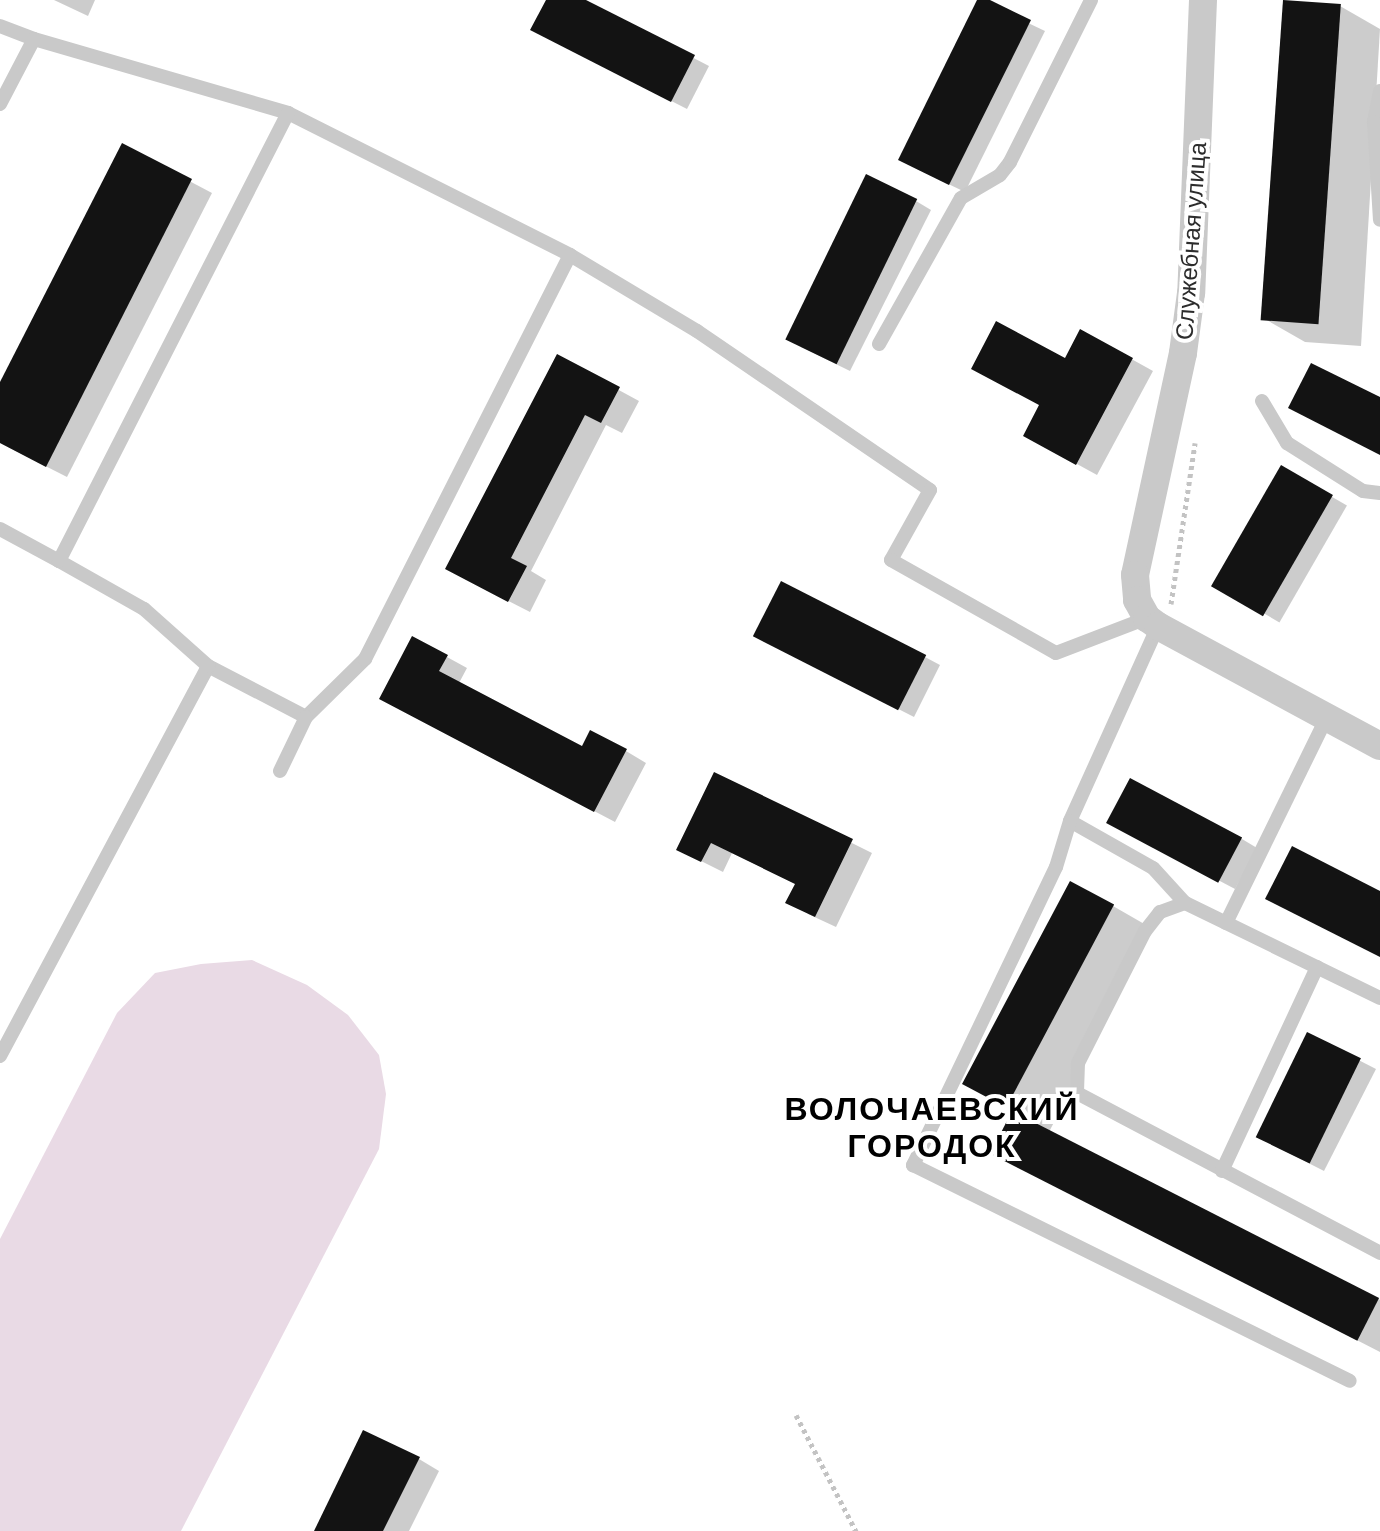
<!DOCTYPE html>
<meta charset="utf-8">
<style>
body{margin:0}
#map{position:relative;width:1380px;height:1531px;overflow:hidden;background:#fff;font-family:"DM Sans",sans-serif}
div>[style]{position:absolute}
.green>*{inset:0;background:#e9dae5}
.shadow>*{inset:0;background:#0003;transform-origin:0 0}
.building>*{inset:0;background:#131313;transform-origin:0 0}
.path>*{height:5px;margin-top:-2.5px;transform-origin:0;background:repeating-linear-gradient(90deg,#c3c3c3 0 4px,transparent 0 8px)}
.lane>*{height:14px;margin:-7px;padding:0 7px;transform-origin:7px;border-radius:7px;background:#c9c9c9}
.street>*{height:28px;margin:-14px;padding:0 14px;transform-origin:14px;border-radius:14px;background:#c9c9c9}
span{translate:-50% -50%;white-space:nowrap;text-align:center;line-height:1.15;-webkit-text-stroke:8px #fff;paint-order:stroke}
.street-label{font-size:24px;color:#2c2c2c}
.district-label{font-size:32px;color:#000;font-weight:700;letter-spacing:2px}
</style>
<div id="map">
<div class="green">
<i style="clip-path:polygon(252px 960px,307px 985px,348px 1015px,379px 1055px,386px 1094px,379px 1149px,181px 1531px,0 1531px,0 1239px,117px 1013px,155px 973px,201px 964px)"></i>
</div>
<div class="shadow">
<i style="clip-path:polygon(54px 0,95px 0,88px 16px)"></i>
<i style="clip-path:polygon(548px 0,582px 0,709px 66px,687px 109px,548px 38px)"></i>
<i style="clip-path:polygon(980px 0,1045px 31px,965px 192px,915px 168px)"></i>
<i style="clip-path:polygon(1340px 6px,1380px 29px,1361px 346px,1305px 342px,1265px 319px)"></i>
<i style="clip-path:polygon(123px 146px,212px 193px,67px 477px,0 443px,0 387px)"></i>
<i style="clip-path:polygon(916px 201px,931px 210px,850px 371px,801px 347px)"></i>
<i style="clip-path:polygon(1081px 331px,1153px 371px,1097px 475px,1046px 447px,1042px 405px)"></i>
<i style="clip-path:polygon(558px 357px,639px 401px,622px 433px,606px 425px,531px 571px,546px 580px,530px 612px,468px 580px)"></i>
<i style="left:1282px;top:468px;width:75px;height:135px;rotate:30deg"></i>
<i style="clip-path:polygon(771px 644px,925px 657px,940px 665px,914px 717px)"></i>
<i style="clip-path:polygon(447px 657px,467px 668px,459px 683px,583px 749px,626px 751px,646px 763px,615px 822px,402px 710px)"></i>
<i style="clip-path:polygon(715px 775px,872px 853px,836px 927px,808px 914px,796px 884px,732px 853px,723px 872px,679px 850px)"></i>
<i style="clip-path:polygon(1125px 831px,1242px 839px,1257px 848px,1235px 889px)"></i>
<i style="clip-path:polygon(1113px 906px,1153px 929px,1049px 1132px,1380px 1300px,1380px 1352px,993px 1153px,1014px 1112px,967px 1085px)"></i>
<i style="clip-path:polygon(1308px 1034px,1376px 1069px,1324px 1171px,1273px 1145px)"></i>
<i style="clip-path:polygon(419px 1459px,439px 1471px,409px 1531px,316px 1531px)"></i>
</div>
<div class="building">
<i style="clip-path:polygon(546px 0,586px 0,695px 55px,671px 102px,530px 30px)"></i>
<i style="clip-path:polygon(977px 0,990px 0,1031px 20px,949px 185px,898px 160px)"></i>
<i style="left:1283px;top:0;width:58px;height:321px;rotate:4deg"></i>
<i style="clip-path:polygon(122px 143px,192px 179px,46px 467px,0 443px,0 382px)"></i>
<i style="left:866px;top:174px;width:57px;height:184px;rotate:26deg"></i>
<i style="clip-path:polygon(996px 321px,1065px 358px,1080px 329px,1133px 358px,1076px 465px,1023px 436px,1039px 405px,971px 369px)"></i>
<i style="clip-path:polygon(557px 354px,620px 387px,601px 423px,585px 415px,511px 558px,527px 566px,508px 602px,445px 569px)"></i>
<i style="clip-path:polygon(1311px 363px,1380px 397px,1380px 455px,1288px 408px)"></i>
<i style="left:1281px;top:465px;width:60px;height:140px;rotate:30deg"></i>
<i style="left:781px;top:581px;width:163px;height:62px;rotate:27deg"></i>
<i style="clip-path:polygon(412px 636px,448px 655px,439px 671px,582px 746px,590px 730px,627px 749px,594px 812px,379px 699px)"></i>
<i style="clip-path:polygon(714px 772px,853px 839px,815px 917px,785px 903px,795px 884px,711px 843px,701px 862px,676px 850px)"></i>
<i style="left:1130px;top:778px;width:127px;height:51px;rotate:28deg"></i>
<i style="clip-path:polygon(1292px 846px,1380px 891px,1380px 957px,1265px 899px)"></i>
<i style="left:1070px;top:881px;width:50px;height:230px;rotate:28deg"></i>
<i style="left:1307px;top:1032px;width:60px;height:117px;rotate:26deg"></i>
<i style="left:1012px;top:1111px;width:412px;height:48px;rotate:27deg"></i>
<i style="clip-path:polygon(363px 1430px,420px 1457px,383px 1531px,314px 1531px)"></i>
</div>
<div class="path">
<i style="left:1171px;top:604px;width:163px;rotate:-81.5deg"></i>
<i style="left:796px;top:1415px;width:131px;rotate:62.7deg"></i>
</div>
<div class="lane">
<i style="left:0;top:26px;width:36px;rotate:21deg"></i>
<i style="left:34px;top:39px;width:265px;rotate:16.2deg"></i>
<i style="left:288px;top:113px;width:316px;rotate:26.7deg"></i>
<i style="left:570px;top:255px;width:148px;rotate:30.9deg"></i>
<i style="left:697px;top:331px;width:282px;rotate:34.3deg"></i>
<i style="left:930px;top:490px;width:80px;rotate:119.1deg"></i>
<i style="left:891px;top:560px;width:189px;rotate:29.4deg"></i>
<i style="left:1056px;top:653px;width:97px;rotate:-21deg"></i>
<i style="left:1380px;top:91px;width:32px;rotate:101deg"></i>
<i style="left:1374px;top:122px;width:98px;rotate:86.5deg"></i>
<i style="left:0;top:104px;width:73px;rotate:-62.4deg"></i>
<i style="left:879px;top:344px;width:167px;rotate:-60.7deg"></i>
<i style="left:961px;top:198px;width:45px;rotate:-30.5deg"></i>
<i style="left:1000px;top:175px;width:16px;rotate:-52deg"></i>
<i style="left:1010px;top:162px;width:181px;rotate:-63.4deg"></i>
<i style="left:1262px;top:401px;width:49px;rotate:59.2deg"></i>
<i style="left:1287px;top:443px;width:90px;rotate:32.3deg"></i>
<i style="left:1363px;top:491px;width:17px;rotate:7deg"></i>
<i style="left:0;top:529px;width:67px;rotate:28.5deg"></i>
<i style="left:208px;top:666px;width:110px;rotate:27.5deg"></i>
<i style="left:306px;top:717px;width:83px;rotate:-44.5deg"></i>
<i style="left:365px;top:659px;width:453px;rotate:-63.1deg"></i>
<i style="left:280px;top:771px;width:60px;rotate:-64.3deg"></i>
<i style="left:1070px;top:821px;width:214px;rotate:-65.7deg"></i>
<i style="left:1185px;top:903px;width:47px;rotate:-132.4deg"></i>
<i style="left:1153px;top:868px;width:95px;rotate:-150.5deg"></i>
<i style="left:1070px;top:821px;width:48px;rotate:106.9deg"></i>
<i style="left:1056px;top:867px;width:331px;rotate:115.6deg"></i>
<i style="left:913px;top:1165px;width:487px;rotate:26.3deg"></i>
<i style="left:1226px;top:923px;width:229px;rotate:-63.9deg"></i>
<i style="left:1380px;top:998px;width:217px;rotate:-154deg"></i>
<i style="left:1185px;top:903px;width:27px;rotate:160deg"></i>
<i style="left:1160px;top:912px;width:24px;rotate:128deg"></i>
<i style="left:1145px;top:931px;width:148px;rotate:116.9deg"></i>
<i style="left:1078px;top:1063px;width:30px;rotate:92deg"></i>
<i style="left:1077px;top:1093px;width:343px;rotate:27.8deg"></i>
<i style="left:0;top:1056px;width:442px;rotate:-61.9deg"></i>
<i style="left:208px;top:666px;width:86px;rotate:-138.3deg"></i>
<i style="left:144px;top:609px;width:98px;rotate:-150.5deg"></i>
<i style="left:59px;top:561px;width:503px;rotate:-62.93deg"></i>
<i style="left:1222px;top:1171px;width:225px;rotate:-65deg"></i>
</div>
<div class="street">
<i style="left:1203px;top:0;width:293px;rotate:92.3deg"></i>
<i style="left:1191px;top:293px;width:61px;rotate:97.6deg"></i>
<i style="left:1183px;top:353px;width:227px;rotate:102.2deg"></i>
<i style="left:1135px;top:575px;width:25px;rotate:85deg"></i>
<i style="left:1137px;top:600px;width:21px;rotate:61deg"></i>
<i style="left:1147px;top:618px;width:14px;rotate:36deg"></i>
<i style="left:1158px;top:626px;width:252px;rotate:28.4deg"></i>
</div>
<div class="street-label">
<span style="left:1191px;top:241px;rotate:-86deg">Служебная улица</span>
</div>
<div class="district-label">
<span style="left:932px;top:1128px">ВОЛОЧАЕВСКИЙ<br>ГОРОДОК</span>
</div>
</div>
